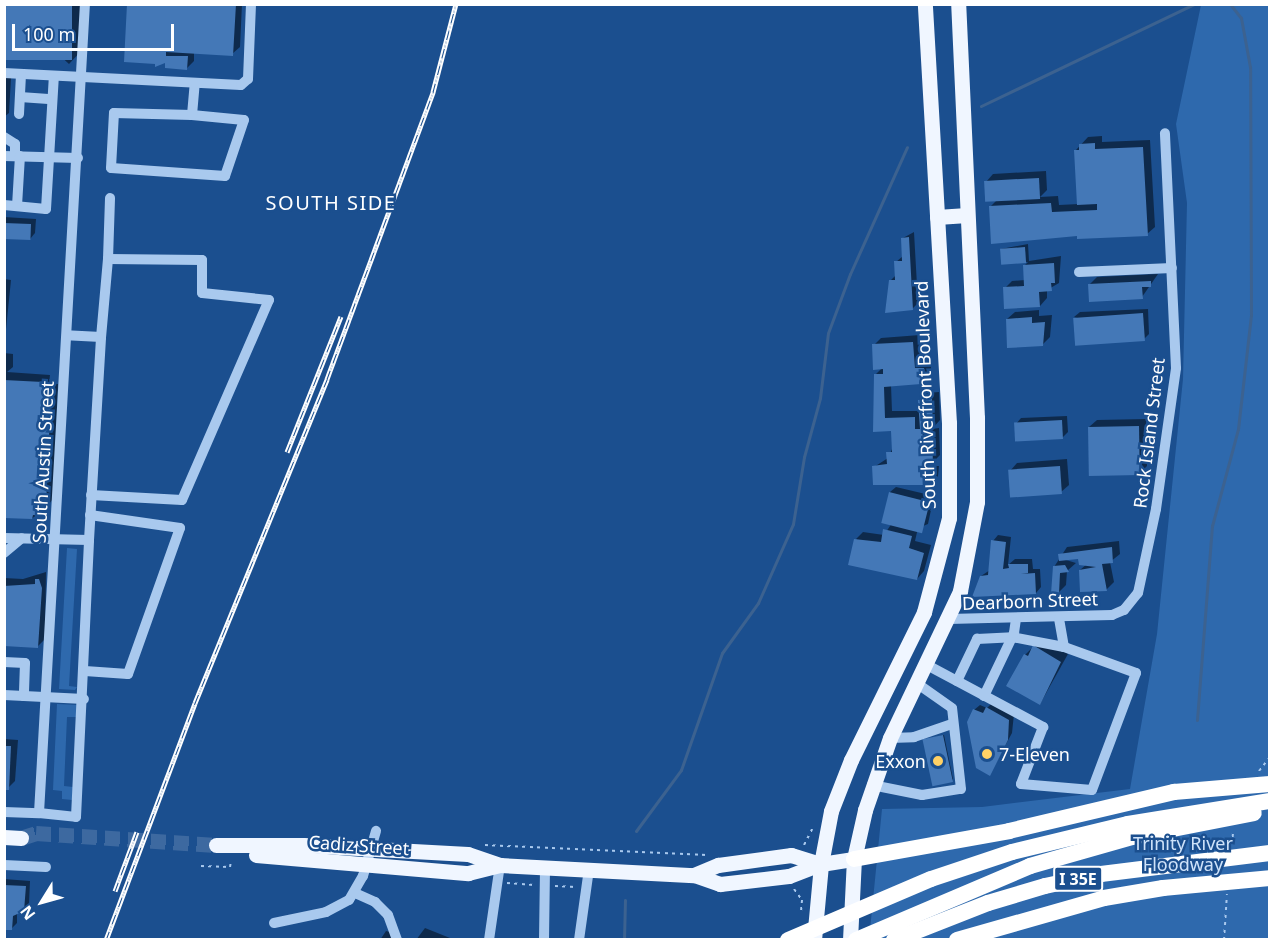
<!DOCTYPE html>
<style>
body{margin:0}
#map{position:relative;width:1274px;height:944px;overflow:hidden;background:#1b4f8f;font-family:"Noto Sans",sans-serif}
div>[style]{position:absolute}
.green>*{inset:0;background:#2e69ad}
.shadow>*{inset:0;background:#0007}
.stream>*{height:3px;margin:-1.5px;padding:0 1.5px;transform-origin:1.5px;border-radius:1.5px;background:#3c6290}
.building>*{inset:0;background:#4478b7;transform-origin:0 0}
.major-tunnel>*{height:15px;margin-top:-7.5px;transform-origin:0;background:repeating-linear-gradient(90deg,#3d69a0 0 15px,transparent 0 23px)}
.path>*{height:2px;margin-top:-1px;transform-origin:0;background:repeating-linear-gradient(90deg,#a9c9ee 0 3px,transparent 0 7.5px)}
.minor>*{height:10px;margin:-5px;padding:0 5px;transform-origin:5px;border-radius:5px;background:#a9c9ee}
.major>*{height:15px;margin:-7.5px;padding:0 7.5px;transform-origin:7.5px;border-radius:7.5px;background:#f0f6ff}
.highway>*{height:16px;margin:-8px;padding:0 8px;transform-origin:8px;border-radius:8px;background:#fff}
.rail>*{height:5px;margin-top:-2.5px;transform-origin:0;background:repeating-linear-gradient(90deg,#1b4f8f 0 9px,#fff 0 18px);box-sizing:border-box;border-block:2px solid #fff}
.dots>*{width:16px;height:16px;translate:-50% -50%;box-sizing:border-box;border:3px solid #1b4f8f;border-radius:50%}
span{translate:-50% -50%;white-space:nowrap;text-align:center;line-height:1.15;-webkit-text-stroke:5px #1b4f8f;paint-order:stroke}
.shield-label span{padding:2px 4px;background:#1b4f8f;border:2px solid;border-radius:4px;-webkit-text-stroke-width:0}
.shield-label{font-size:16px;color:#fff;font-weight:700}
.street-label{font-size:18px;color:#fff}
.poi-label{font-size:18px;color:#fff}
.left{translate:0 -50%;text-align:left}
.right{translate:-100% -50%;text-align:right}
.park-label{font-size:18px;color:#cfe3fa}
.neighbourhood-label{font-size:20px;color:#fff;letter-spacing:1.5px}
.frame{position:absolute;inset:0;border:6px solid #fff;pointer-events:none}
.north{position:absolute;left:12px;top:872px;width:60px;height:60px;-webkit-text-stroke:4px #1b4f8f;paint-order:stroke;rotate:233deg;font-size:16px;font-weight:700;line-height:24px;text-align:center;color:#fff}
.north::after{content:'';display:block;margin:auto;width:21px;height:27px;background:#fff;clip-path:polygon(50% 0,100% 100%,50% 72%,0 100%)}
.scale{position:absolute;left:12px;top:24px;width:162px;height:27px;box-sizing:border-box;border:3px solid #fff;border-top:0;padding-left:8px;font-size:18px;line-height:21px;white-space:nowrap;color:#fff;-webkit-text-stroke:4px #1b4f8f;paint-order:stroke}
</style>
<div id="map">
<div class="green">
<i style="clip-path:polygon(1201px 5px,1269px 5px,1269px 939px,869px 940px,882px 809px,982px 807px,1130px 789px,1157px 634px,1183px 379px,1187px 203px,1176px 124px)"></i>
<i style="clip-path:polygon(67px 548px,77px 549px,69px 686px,77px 687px,75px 690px,59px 689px)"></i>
<i style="clip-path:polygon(57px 704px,77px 705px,77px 717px,67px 717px,64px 786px,73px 787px,72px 800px,62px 799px,62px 791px,53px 790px)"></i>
</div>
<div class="shadow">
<i style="clip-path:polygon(4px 4px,88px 4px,85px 47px,69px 64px)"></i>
<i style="clip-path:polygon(129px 4px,242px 4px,240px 47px,232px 54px,194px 52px,194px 61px,187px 68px,167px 61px)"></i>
<i style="clip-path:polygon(4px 78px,11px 78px,9px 113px,4px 117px)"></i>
<i style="clip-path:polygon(1102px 136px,1102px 142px,1150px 140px,1155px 227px,1147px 234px,1078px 234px,990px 207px,998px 199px,986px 182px,993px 174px,1046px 171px,1047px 190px,1040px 197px,1058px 196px,1059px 205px,1079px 204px,1076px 150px,1088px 137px)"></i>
<i style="clip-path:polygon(4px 217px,36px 219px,35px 233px,30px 239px,4px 236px)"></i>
<i style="clip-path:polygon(914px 232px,918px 303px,912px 309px,890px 281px,896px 275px,896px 262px,903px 256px,903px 238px)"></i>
<i style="clip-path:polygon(1028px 244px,1029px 261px,1061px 256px,1059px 283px,1047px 290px,1047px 298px,1040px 306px,1005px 288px,1012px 281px,1025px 280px,1024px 266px,1028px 262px,1002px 263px,1001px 249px)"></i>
<i style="clip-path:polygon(1158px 274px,1142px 297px,1089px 285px,1097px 277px)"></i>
<i style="clip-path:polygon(4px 279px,11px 280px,4px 349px)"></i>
<i style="clip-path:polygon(1148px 309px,1149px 334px,1144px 339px,1074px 317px,1080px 312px)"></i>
<i style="clip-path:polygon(1039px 310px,1039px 316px,1052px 315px,1050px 337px,1043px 344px,1007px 319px,1015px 312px)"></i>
<i style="clip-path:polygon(920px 335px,921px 361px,931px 361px,931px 371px,920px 383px,891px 385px,892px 411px,920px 411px,920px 400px,927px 393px,939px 392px,940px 420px,932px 429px,939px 428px,940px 455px,934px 461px,934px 466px,939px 466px,938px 476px,930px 484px,874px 467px,888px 458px,893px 447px,893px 430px,874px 430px,875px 375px,882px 368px,874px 345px,881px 338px)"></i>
<i style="clip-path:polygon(4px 353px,13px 354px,13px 367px,7px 372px,50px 375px,49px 384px,58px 384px,53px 499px,41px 514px,32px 518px,4px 516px)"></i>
<i style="clip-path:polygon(1067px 416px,1068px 432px,1062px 438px,1016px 424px,1021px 418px)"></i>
<i style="clip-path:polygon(1146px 419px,1147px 466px,1140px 473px,1089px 427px,1097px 420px)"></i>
<i style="clip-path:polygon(1067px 459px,1069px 485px,1061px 492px,1010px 471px,1017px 463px)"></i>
<i style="clip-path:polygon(896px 487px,934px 496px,928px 524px,918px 528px,915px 541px,931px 545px,924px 571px,917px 579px,856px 539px,863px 532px,884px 535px,892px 523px,890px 492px)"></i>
<i style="clip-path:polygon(998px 535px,1011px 537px,1008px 565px,1015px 559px,1032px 559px,1033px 569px,1040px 569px,1041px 587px,1036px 593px,981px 576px,990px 570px,993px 541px)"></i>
<i style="clip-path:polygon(1119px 541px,1120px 554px,1110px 562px,1114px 582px,1106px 590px,1080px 570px,1088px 563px,1079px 557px,1066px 560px,1076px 563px,1067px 571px,1066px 585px,1059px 592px,1054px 567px,1067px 547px)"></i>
<i style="clip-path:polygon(46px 572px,45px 639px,38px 646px,4px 644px,4px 578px,23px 579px)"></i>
<i style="clip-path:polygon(1042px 638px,1068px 654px,1040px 704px,1025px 655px)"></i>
<i style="clip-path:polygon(992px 703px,1014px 714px,1012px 733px,990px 774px,974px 710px,980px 705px,987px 708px)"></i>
<i style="clip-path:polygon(944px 735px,953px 779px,952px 780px,925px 740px)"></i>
<i style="clip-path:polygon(4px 739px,18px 740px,15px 781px,8px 788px,4px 788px)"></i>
<i style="clip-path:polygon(4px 879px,30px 881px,29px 904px,17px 912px,17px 923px,11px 929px,4px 928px)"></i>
<i style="clip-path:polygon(425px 928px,455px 940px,416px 940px)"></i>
<i style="clip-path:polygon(386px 931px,394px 933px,392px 940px,380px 940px)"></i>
</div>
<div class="stream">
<i style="left:981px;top:106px;width:236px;rotate:-25.6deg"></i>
<i style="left:1197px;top:720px;width:195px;rotate:-85.6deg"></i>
<i style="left:1212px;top:526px;width:100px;rotate:-75deg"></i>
<i style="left:1238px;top:429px;width:115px;rotate:-83.5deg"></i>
<i style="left:1251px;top:315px;width:248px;rotate:-90.2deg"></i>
<i style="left:1250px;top:67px;width:50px;rotate:-100.4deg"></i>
<i style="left:1241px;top:18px;width:18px;rotate:-128deg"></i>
<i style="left:636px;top:831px;width:76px;rotate:-53.6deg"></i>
<i style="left:681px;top:770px;width:124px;rotate:-70.7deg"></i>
<i style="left:722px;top:653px;width:62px;rotate:-54.2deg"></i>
<i style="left:758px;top:603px;width:86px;rotate:-66.1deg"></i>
<i style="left:793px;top:524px;width:68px;rotate:-80.7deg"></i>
<i style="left:804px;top:457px;width:61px;rotate:-74.8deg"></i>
<i style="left:820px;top:398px;width:65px;rotate:-83deg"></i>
<i style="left:828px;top:333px;width:63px;rotate:-69.6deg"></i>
<i style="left:850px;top:274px;width:139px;rotate:-65.8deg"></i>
<i style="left:624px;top:940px;width:40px;rotate:-88.6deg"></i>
</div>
<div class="building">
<i style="left:4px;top:4px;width:68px;height:56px"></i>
<i style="clip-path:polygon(127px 4px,236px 4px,233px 56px,166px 52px,166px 56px,188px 56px,187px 70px,165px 68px,165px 63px,155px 67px,155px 64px,124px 62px)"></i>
<i style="clip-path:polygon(1095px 143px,1095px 149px,1143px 147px,1148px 236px,1077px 239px,1077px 236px,991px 244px,989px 206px,1051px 203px,1052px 212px,1097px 210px,1097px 204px,1077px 205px,1074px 150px,1079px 150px,1079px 144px)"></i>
<i style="left:1039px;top:178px;width:21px;height:55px;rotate:87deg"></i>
<i style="left:4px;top:223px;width:27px;height:16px;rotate:2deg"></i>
<i style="clip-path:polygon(909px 237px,913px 310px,885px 313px,889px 280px,895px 280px,894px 261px,902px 261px,901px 238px)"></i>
<i style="left:1025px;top:247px;width:16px;height:25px;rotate:86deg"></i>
<i style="clip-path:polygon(1054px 263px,1055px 283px,1051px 283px,1052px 291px,1039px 292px,1040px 307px,1004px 309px,1003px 287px,1024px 286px,1023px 265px)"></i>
<i style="clip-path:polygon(1151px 281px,1151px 287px,1142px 287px,1143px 299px,1089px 302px,1088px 284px)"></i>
<i style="left:1143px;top:313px;width:28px;height:70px;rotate:86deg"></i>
<i style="clip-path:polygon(1032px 317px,1032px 323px,1045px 322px,1043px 346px,1007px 348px,1006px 319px)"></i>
<i style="clip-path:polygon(913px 342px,915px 368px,924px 368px,924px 380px,921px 384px,884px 387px,885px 418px,915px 417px,915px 429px,920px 429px,918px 400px,932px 399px,933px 429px,922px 430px,923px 436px,932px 435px,933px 464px,928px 464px,927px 473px,932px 473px,931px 485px,873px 485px,872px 466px,887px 464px,886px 452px,892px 452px,891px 431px,873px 432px,874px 374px,883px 374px,883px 369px,873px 370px,872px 344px)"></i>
<i style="clip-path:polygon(4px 380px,43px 382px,42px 391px,51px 391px,46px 507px,42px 515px,33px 515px,32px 519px,4px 518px)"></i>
<i style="left:1062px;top:420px;width:19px;height:48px;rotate:87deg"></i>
<i style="left:1139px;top:426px;width:49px;height:51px;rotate:89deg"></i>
<i style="left:1060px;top:466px;width:28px;height:52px;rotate:86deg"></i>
<i style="left:889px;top:492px;width:42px;height:32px;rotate:14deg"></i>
<i style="clip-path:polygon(883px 529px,912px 536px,909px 548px,924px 553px,917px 580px,848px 565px,854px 539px,881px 542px)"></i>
<i style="clip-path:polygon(991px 540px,1006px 542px,1003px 569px,1009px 568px,1008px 564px,1028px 564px,1028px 573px,1021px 574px,1035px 573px,1036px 594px,972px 597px,980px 576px,988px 575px)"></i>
<i style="clip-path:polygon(1112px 547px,1113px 563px,1102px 564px,1107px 591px,1080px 592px,1079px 570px,1096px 567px,1079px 565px,1078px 559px,1059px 561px,1058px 554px)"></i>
<i style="clip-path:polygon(1065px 565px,1069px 572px,1060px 573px,1059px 594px,1051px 594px,1053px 566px)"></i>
<i style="clip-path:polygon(35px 579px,39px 579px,42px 588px,38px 648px,4px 646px,4px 586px,35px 584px)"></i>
<i style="clip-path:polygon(1033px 645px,1061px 662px,1040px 705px,1006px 686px,1024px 654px,1028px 656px)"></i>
<i style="clip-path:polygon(986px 707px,1009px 720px,1008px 740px,990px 776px,976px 768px,967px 722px,973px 709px,983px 713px)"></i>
<i style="left:943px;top:735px;width:48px;height:21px;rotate:78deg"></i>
<i style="clip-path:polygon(4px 746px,11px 746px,9px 790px,4px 790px)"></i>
<i style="clip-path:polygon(4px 885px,26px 886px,24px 911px,13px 916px,12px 930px,4px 930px)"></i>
</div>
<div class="major-tunnel">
<i style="left:21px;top:838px;width:16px;rotate:-18deg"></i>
<i style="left:36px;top:833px;width:180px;rotate:3.8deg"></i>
</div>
<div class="path">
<i style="left:1259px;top:771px;width:18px;rotate:-52deg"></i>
<i style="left:1232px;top:844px;width:12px;rotate:-85deg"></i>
<i style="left:485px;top:845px;width:222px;rotate:2.6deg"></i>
<i style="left:804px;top:845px;width:18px;rotate:-63deg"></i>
<i style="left:201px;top:866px;width:29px;rotate:2deg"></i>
<i style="left:230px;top:867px;width:6px;rotate:-81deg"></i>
<i style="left:507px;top:883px;width:27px;rotate:4deg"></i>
<i style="left:555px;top:886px;width:21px;rotate:3deg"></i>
<i style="left:794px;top:889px;width:14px;rotate:54deg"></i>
<i style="left:802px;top:900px;width:12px;rotate:95deg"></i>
<i style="left:1224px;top:940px;width:46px;rotate:-86.3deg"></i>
</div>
<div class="minor">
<i style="left:4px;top:73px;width:237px;rotate:2.9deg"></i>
<i style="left:241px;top:85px;width:9px;rotate:-41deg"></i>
<i style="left:248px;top:79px;width:75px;rotate:-87.7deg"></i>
<i style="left:20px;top:97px;width:32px;rotate:4deg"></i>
<i style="left:19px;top:114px;width:40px;rotate:-87.1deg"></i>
<i style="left:192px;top:115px;width:52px;rotate:5.5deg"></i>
<i style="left:244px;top:120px;width:59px;rotate:108.7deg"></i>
<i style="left:225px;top:176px;width:114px;rotate:-176deg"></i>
<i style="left:111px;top:168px;width:55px;rotate:-86.9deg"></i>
<i style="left:114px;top:113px;width:78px;rotate:1.5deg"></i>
<i style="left:192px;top:115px;width:32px;rotate:-85deg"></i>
<i style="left:4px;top:137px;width:13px;rotate:32deg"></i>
<i style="left:15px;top:144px;width:12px;rotate:90deg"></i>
<i style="left:4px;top:156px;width:74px;rotate:1.5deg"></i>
<i style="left:4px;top:205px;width:42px;rotate:5.4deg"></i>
<i style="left:46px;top:209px;width:133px;rotate:-86.6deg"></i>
<i style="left:17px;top:206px;width:50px;rotate:-86.6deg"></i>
<i style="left:108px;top:259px;width:61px;rotate:-88.1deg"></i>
<i style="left:1079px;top:272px;width:93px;rotate:-2.5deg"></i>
<i style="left:91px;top:495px;width:91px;rotate:3.1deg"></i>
<i style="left:182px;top:500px;width:218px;rotate:-66.5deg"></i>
<i style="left:269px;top:300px;width:67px;rotate:-174deg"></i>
<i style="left:202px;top:293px;width:33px;rotate:-90deg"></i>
<i style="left:202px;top:260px;width:94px;rotate:-179.4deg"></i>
<i style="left:108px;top:259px;width:78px;rotate:95.1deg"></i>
<i style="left:4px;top:538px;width:85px;rotate:1.3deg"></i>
<i style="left:89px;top:540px;width:203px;rotate:-86.6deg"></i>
<i style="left:101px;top:337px;width:34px;rotate:-177deg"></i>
<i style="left:4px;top:553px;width:23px;rotate:-40deg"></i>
<i style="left:949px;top:619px;width:163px;rotate:-1.4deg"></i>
<i style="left:1112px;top:615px;width:13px;rotate:-23deg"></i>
<i style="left:1124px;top:610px;width:22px;rotate:-51deg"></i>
<i style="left:1138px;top:593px;width:86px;rotate:-77.9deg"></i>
<i style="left:1156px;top:509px;width:142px;rotate:-81.9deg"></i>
<i style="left:1176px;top:368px;width:235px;rotate:-92.7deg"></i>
<i style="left:4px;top:662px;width:21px;rotate:3deg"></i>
<i style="left:25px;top:663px;width:33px;rotate:92deg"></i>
<i style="left:927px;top:665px;width:132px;rotate:28.1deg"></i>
<i style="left:1043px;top:727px;width:61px;rotate:111.1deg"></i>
<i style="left:1021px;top:784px;width:71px;rotate:4.8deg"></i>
<i style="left:1092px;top:790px;width:125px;rotate:-69.4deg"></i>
<i style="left:1136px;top:673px;width:77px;rotate:-160.1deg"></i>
<i style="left:1064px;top:647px;width:29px;rotate:-100deg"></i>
<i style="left:85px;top:671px;width:43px;rotate:4deg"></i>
<i style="left:128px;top:674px;width:155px;rotate:-70.4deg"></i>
<i style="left:180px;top:528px;width:91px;rotate:-171.8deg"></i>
<i style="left:957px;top:681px;width:47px;rotate:-64.5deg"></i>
<i style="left:977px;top:639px;width:35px;rotate:-3deg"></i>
<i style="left:1012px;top:637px;width:53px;rotate:10.9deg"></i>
<i style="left:4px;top:695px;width:80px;rotate:2.9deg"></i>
<i style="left:984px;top:696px;width:70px;rotate:-64.5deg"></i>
<i style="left:1014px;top:633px;width:14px;rotate:-82deg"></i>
<i style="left:890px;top:738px;width:24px;rotate:-2deg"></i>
<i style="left:914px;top:737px;width:40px;rotate:-18.9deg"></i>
<i style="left:872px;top:785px;width:51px;rotate:11.3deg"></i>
<i style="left:922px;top:795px;width:39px;rotate:-9deg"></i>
<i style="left:961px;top:789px;width:81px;rotate:-96.3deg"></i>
<i style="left:952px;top:708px;width:42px;rotate:-144.8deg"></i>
<i style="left:4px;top:812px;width:35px;rotate:2deg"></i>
<i style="left:39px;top:813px;width:810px;rotate:-86.75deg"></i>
<i style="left:39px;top:813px;width:37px;rotate:6deg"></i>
<i style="left:76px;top:817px;width:277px;rotate:-87.3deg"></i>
<i style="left:4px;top:865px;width:42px;rotate:2.7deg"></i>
<i style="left:355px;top:893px;width:22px;rotate:24deg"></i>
<i style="left:375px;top:902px;width:18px;rotate:45deg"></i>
<i style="left:388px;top:915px;width:27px;rotate:70deg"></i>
<i style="left:274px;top:923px;width:53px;rotate:-11.9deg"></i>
<i style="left:326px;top:912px;width:26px;rotate:-28deg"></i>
<i style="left:349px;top:900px;width:28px;rotate:-60deg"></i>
<i style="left:363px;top:876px;width:47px;rotate:-73.9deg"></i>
<i style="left:489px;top:940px;width:76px;rotate:-81.7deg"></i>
<i style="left:544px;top:940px;width:73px;rotate:-89.2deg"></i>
<i style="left:579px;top:940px;width:72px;rotate:-82deg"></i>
</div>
<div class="major">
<i style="left:937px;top:217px;width:30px;rotate:-4deg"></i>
<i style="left:4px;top:837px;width:17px;rotate:3deg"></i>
<i style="left:216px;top:845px;width:87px"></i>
<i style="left:303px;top:845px;width:165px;rotate:3.1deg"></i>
<i style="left:468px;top:854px;width:34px;rotate:19deg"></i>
<i style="left:500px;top:865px;width:194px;rotate:3deg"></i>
<i style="left:694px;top:875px;width:28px;rotate:19deg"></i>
<i style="left:720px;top:884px;width:69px;rotate:-6.6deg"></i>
<i style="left:789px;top:876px;width:34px;rotate:-21deg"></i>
<i style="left:821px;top:864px;width:33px;rotate:-9deg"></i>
<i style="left:256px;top:855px;width:213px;rotate:4.9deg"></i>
<i style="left:468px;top:873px;width:33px;rotate:-14deg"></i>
<i style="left:694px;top:875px;width:26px;rotate:-23deg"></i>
<i style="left:718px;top:865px;width:74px;rotate:-7.8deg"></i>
<i style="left:791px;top:855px;width:31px;rotate:17deg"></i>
<i style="left:814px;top:940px;width:76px;rotate:-84.7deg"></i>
<i style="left:821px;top:864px;width:54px;rotate:-79.3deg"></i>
<i style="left:831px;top:811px;width:55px;rotate:-68.6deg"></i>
<i style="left:851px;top:760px;width:165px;rotate:-63.7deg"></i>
<i style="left:924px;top:612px;width:97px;rotate:-75.1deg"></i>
<i style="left:949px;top:518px;width:95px;rotate:-90deg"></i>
<i style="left:949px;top:423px;width:420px;rotate:-93.3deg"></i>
<i style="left:850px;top:940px;width:81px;rotate:-87.2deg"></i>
<i style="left:854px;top:859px;width:50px;rotate:-77.3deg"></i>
<i style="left:865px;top:810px;width:76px;rotate:-70.9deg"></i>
<i style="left:890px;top:738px;width:163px;rotate:-64.5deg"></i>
<i style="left:960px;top:591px;width:91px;rotate:-79.2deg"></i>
<i style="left:977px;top:502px;width:84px;rotate:-90deg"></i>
<i style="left:977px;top:418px;width:414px;rotate:-92.6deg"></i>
</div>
<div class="highway">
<i style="left:854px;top:859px;width:158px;rotate:-10.2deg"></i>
<i style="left:1009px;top:831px;width:170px;rotate:-13.3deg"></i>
<i style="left:1174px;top:792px;width:96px;rotate:-4.8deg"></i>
<i style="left:788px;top:940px;width:155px;rotate:-23.1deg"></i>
<i style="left:931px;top:879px;width:85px;rotate:-18.4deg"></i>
<i style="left:1012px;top:852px;width:119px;rotate:-13.6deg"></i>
<i style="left:1128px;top:824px;width:144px;rotate:-9.2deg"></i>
<i style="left:856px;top:940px;width:189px;rotate:-23deg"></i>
<i style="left:1030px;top:866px;width:106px;rotate:-15.9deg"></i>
<i style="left:1132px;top:837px;width:124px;rotate:-11.1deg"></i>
<i style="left:894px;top:940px;width:101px;rotate:-21.5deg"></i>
<i style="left:988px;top:903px;width:59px;rotate:-16.6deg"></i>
<i style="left:1045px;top:886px;width:57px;rotate:-12.1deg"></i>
<i style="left:1101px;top:874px;width:170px;rotate:-7.1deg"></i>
<i style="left:957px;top:940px;width:153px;rotate:-15.9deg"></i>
<i style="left:1104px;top:898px;width:60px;rotate:-9.6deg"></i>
<i style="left:1163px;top:888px;width:107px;rotate:-5.3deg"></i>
</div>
<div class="rail">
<i style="left:287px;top:452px;width:146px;rotate:-68.3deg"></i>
<i style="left:115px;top:891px;width:63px;rotate:-69.6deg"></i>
<i style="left:106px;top:940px;width:253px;rotate:-69.4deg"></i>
<i style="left:195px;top:703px;width:350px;rotate:-67.8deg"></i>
<i style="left:327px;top:379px;width:306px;rotate:-69.7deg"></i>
<i style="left:433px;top:92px;width:91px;rotate:-75.4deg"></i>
</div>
<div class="dots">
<i style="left:987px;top:754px;background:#ffd166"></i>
<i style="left:938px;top:761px;background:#ffd166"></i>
</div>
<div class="shield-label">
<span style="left:1078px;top:879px">I 35E</span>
</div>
<div class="street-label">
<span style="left:925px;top:395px;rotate:-92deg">South Riverfront Boulevard</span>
<span style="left:1149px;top:433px;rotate:-83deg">Rock Island Street</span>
<span style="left:43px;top:462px;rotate:-87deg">South Austin Street</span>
<span style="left:1030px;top:601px;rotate:-2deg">Dearborn Street</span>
<span style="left:359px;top:845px;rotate:4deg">Cadiz Street</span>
</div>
<div class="poi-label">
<span class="left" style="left:999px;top:754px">7-Eleven</span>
<span class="right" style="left:926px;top:761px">Exxon</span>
</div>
<div class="park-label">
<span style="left:1183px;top:854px">Trinity River<br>Floodway</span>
</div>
<div class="neighbourhood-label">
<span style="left:331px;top:202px">SOUTH SIDE</span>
</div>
<div class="frame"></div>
<div class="north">N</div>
<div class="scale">100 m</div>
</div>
